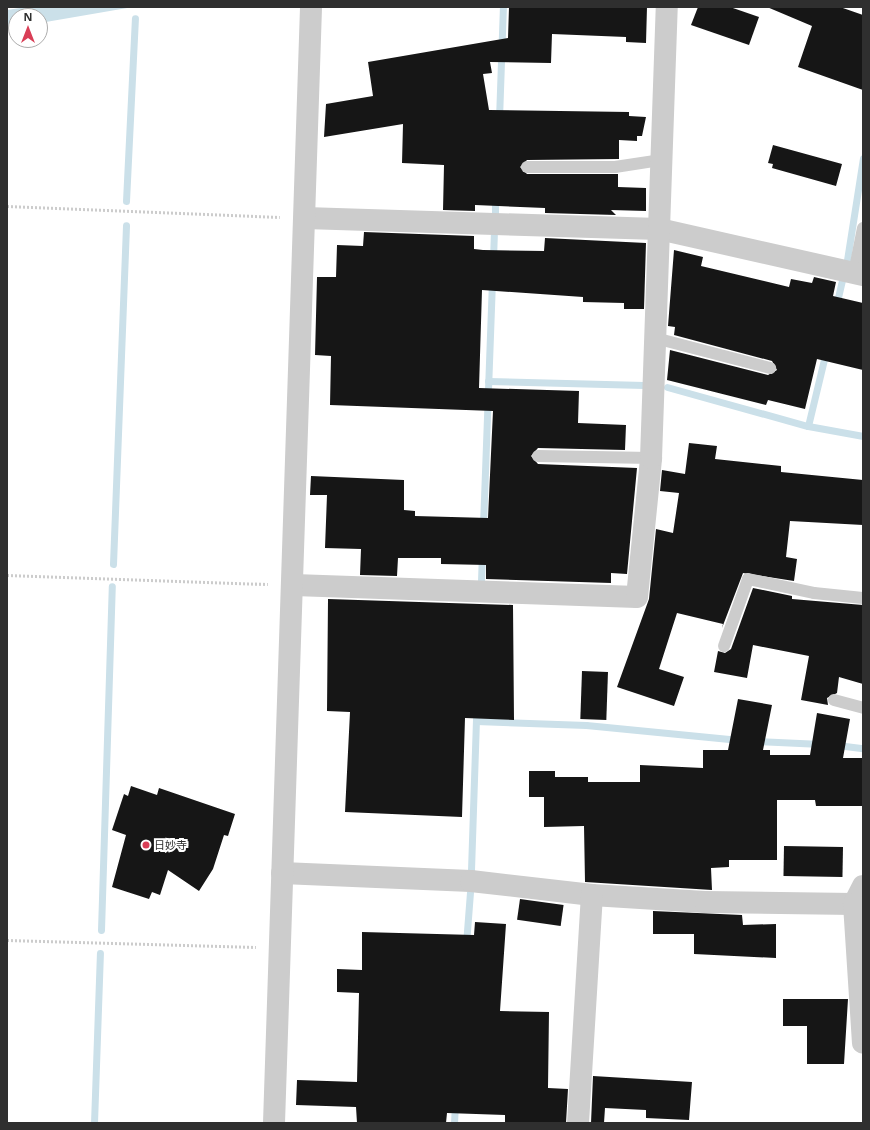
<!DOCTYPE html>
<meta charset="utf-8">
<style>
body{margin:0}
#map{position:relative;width:870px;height:1130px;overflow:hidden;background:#fff;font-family:"Noto Sans","Noto Sans JP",sans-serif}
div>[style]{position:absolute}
.water>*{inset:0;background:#cbe0e9}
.stream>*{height:7px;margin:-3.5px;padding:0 3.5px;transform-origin:3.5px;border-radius:3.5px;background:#cbe0e9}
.building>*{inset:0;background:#161616;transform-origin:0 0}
.path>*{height:2.5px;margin-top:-1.25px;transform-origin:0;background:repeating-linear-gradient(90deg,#ccc 0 2px,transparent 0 4px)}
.lane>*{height:12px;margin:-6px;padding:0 6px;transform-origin:6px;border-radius:6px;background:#ccc}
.street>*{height:22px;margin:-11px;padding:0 11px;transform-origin:11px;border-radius:11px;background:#ccc}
.dots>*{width:11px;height:11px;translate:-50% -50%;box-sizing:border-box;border:2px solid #fff;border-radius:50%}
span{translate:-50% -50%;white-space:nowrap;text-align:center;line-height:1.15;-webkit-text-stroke:4px #fff;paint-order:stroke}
.poi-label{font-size:11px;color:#2f2f2f}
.left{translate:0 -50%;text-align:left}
.frame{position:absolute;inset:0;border:8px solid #2f2f2f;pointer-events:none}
.north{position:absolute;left:8px;top:8px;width:40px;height:40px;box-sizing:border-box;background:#fff;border:1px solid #acacac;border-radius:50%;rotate:0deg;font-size:11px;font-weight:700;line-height:16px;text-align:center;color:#2f2f2f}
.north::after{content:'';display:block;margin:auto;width:14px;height:18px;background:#d93e56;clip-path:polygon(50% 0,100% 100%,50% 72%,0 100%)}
</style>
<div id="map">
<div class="water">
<i style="clip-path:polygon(26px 7px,133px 7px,40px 23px,40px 16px,16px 16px,16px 27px,7px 29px,7px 10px)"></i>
</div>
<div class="stream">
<i style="left:499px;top:119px;width:112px;rotate:-88deg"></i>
<i style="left:126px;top:201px;width:183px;rotate:-87.2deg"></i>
<i style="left:495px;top:214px;width:17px;rotate:-90deg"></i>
<i style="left:493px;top:259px;width:24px;rotate:-88deg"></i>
<i style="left:847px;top:260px;width:103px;rotate:-81.1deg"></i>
<i style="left:836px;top:306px;width:26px;rotate:-77deg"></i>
<i style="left:488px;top:381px;width:156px;rotate:1.5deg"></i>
<i style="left:667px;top:387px;width:146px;rotate:15.5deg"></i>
<i style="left:808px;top:426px;width:77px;rotate:-76.5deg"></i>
<i style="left:808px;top:426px;width:56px;rotate:10.3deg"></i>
<i style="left:483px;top:526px;width:245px;rotate:-87.9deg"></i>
<i style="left:113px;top:564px;width:339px;rotate:-87.8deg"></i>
<i style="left:481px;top:581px;width:24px;rotate:-88deg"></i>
<i style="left:476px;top:721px;width:110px;rotate:2.1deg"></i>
<i style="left:586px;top:725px;width:154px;rotate:5.6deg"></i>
<i style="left:756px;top:741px;width:65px;rotate:2.6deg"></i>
<i style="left:837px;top:745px;width:26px;rotate:7deg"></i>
<i style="left:471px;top:870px;width:153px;rotate:-88.1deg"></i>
<i style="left:101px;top:930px;width:344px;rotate:-88.2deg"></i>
<i style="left:466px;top:944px;width:52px;rotate:-85.6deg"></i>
<i style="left:94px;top:1123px;width:170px;rotate:-88deg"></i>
<i style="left:454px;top:1123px;width:19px;rotate:-87deg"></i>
</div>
<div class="building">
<i style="clip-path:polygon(509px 7px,647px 7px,646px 43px,626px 42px,626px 37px,552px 34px,551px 63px,490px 62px,492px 73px,483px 74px,489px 110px,629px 112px,629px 116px,646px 117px,642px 136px,637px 136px,637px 141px,619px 140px,619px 159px,527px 160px,520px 167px,527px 174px,618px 174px,618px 187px,646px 188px,646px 211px,611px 210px,616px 215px,545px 213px,545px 208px,475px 205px,475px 211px,443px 210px,444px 165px,402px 163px,403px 124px,324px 137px,326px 104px,373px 96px,368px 62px,508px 38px)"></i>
<i style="clip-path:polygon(698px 7px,730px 7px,759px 17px,749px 45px,691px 25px)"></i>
<i style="clip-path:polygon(767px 7px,840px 7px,863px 15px,863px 90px,798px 67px,812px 26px)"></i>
<i style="clip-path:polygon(773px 145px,842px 164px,836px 186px,772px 168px,773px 164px,768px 163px)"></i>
<i style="clip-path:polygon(364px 232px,474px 236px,474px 249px,483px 250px,544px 251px,545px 238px,646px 243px,644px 309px,624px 309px,624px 303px,583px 302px,583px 297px,482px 290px,479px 388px,579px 391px,578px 423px,626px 425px,625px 450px,538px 448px,531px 456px,538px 464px,637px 468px,627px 574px,611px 573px,611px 583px,486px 579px,486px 565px,441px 564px,441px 558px,398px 558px,397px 576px,360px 575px,361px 549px,325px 548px,327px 495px,310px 495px,311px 476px,404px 480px,404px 510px,415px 511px,415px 516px,488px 518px,493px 411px,330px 405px,331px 356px,315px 355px,317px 277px,336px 277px,337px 245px,363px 246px)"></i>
<i style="clip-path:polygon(674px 250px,703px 257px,701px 266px,789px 287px,791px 279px,812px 283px,814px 277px,836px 282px,833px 296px,863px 303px,863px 370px,817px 359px,805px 409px,768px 400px,766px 405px,667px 380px,670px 350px,768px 375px,777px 370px,772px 361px,674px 335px,675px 327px,668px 326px)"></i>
<i style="clip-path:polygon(689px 443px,717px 446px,715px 459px,781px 466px,781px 472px,863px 480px,863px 525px,790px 521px,786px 557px,797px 559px,794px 581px,743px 573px,722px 628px,723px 624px,677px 613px,659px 669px,684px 677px,674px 706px,617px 687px,649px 599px,656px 529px,673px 533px,679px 493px,660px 491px,662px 470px,685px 474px)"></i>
<i style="clip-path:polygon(753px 588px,792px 596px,792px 599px,863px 605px,863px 684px,839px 677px,837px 693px,827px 698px,828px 705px,801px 700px,809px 656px,753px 645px,747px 678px,714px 672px,718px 651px,725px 653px,731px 649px)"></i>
<i style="clip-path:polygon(328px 599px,513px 605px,514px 720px,465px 718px,462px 817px,345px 812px,350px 712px,327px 711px)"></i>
<i style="left:582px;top:671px;width:26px;height:48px;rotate:2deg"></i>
<i style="clip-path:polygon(738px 699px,772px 705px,763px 750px,770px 750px,770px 755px,810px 755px,817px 713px,850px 719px,843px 758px,863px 758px,863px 806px,816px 806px,815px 800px,777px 800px,777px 860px,729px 860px,729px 867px,711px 868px,712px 890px,585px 882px,584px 826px,544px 827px,544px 797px,529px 797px,529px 771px,555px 771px,555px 777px,588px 777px,588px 782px,640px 782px,640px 765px,703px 768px,703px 750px,728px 750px)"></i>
<i style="clip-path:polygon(131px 786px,157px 795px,159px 788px,235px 814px,228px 836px,224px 835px,213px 869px,199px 891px,168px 870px,160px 895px,152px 892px,149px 899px,112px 887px,126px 835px,112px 830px,124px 794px,128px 796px)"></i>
<i style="left:784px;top:846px;width:59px;height:30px;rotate:1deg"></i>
<i style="left:520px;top:899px;width:44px;height:21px;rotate:8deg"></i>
<i style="clip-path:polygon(653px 911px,742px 915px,743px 925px,776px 924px,776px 958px,694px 954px,694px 934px,653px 934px)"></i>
<i style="clip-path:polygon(475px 922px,506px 924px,500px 1011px,549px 1012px,548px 1088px,568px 1089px,566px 1123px,505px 1122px,505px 1115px,447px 1113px,446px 1123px,357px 1123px,356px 1107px,296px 1105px,297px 1080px,357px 1082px,359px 993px,337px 992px,337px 969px,362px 970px,362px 932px,474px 935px)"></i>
<i style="clip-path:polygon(783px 999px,848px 999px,844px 1064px,807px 1064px,807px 1026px,783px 1026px)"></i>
<i style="clip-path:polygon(593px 1076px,692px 1082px,689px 1120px,646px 1118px,646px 1110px,605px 1108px,604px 1123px,591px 1123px)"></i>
</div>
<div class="path">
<i style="left:7px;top:206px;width:273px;rotate:2.3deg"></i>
<i style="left:7px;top:575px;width:261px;rotate:2deg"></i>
<i style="left:7px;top:940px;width:249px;rotate:1.6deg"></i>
</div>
<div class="lane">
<i style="left:527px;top:167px;width:88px"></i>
<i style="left:615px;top:167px;width:47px;rotate:-8.7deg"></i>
<i style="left:854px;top:273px;width:46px;rotate:-78.7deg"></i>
<i style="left:655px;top:338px;width:119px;rotate:14.6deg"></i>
<i style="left:538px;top:456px;width:113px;rotate:1deg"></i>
<i style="left:724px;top:646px;width:71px;rotate:-70.3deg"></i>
<i style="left:748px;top:579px;width:67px;rotate:12deg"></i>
<i style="left:814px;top:593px;width:49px;rotate:5.8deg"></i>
<i style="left:834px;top:700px;width:30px;rotate:15deg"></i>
</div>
<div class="street">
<i style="left:305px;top:218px;width:354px;rotate:1.8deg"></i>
<i style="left:659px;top:229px;width:209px;rotate:12.7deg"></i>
<i style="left:294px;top:585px;width:343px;rotate:2deg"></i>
<i style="left:637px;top:597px;width:140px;rotate:-84.2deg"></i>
<i style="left:651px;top:458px;width:451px;rotate:-88deg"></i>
<i style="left:282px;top:873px;width:189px;rotate:2.4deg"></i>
<i style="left:471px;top:881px;width:122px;rotate:6.6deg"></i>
<i style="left:592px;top:895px;width:113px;rotate:3.5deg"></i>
<i style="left:705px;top:902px;width:149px;rotate:0.8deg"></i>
<i style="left:863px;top:886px;width:20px;rotate:117deg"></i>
<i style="left:854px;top:904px;width:139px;rotate:86.3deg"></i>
<i style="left:274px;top:1123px;width:1117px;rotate:-88.1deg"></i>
<i style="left:578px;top:1123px;width:228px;rotate:-86.5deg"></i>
</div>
<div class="dots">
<i style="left:146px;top:845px;background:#d93e56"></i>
</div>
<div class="poi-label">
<span class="left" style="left:154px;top:845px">日妙寺</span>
</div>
<div class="frame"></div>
<div class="north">N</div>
</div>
